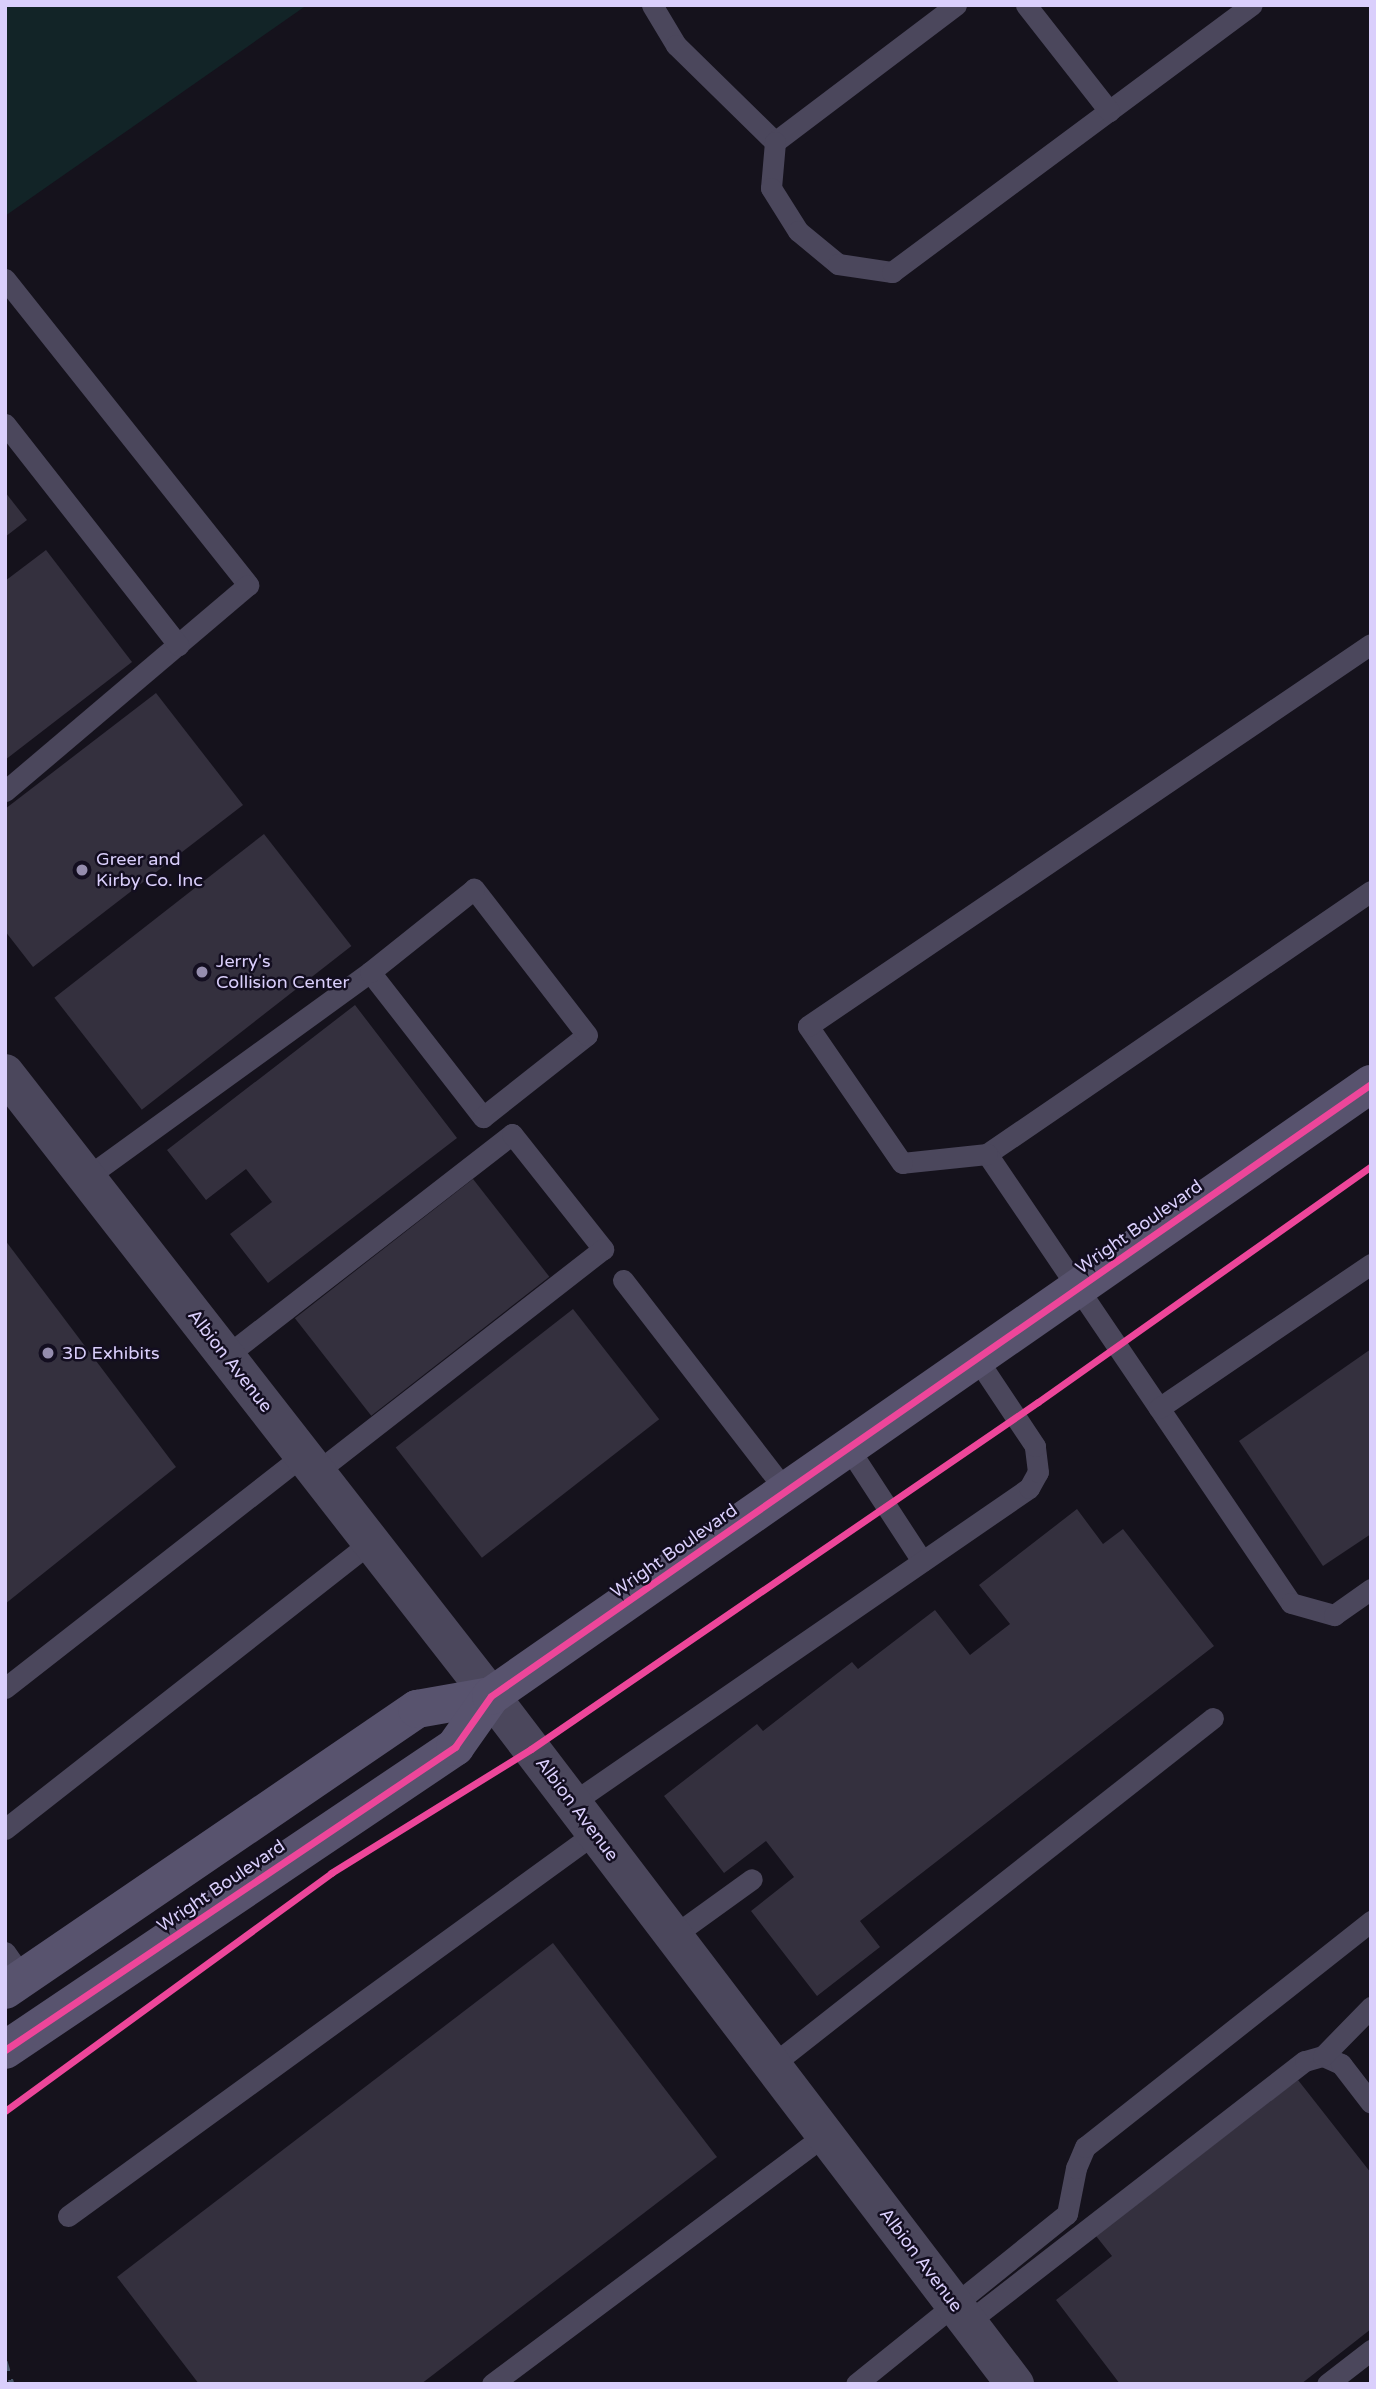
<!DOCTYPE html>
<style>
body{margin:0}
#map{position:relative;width:1376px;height:2389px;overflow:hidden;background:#15121c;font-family:"Varela Round",sans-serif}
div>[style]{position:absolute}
.green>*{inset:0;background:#122427}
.building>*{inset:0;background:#34303e;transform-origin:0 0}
.lane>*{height:21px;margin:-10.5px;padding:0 10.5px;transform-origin:10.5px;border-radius:10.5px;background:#4b475c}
.street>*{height:38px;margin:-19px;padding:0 19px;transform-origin:19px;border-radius:19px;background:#4b475c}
.secondary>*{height:38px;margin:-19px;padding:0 19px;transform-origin:19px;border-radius:19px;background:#58536e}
.rail>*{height:5px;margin-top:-2.5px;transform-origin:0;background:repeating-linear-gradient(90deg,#445365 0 10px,transparent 0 19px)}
.cycleway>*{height:7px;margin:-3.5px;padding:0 3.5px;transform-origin:3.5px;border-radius:3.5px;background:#ed469a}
.dots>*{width:19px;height:19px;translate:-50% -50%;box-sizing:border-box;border:4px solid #130e20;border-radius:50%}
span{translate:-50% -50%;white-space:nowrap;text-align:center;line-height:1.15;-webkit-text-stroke:5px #130e20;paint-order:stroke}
.poi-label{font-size:18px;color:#dacffc}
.left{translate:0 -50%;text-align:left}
.street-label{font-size:18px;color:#dacffc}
.frame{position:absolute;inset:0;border:7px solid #dacffc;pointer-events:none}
</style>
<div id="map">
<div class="green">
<i style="clip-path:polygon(5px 5px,307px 5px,5px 216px)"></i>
</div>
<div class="building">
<i style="clip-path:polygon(5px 492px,27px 520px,5px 537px)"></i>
<i style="clip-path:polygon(46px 550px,132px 662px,5px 760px,5px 581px)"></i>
<i style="clip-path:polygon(156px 693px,243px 805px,33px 967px,5px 931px,5px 809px)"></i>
<i style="left:264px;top:834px;width:142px;height:266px;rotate:52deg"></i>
<i style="clip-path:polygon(355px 1005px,457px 1138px,268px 1283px,230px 1234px,272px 1202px,246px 1169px,206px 1200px,167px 1150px)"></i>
<i style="left:473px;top:1179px;width:124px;height:226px;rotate:52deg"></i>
<i style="clip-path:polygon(5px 1240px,176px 1467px,5px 1604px)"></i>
<i style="left:573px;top:1309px;width:140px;height:225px;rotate:52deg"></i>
<i style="clip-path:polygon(1371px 1349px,1371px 1534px,1323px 1566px,1239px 1441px)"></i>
<i style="clip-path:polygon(1077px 1509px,1103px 1544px,1123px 1529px,1214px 1646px,860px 1921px,880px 1947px,817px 1996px,751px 1911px,794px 1877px,766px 1841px,724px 1873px,664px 1796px,757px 1724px,763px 1731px,852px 1662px,858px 1669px,935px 1610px,970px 1655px,1010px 1624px,979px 1585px)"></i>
<i style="clip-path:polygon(553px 1943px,717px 2157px,421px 2384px,199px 2384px,117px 2277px)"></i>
<i style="clip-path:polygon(1298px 2080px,1371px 2173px,1371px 2329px,1301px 2384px,1120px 2384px,1056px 2300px,1112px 2256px,1096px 2236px)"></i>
</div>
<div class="lane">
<i style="left:652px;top:5px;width:47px;rotate:59deg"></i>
<i style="left:676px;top:45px;width:139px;rotate:44.4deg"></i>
<i style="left:956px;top:5px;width:227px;rotate:142.9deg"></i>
<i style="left:775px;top:142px;width:46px;rotate:95deg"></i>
<i style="left:771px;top:188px;width:51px;rotate:57.9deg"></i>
<i style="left:798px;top:231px;width:52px;rotate:39.5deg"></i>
<i style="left:838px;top:264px;width:55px;rotate:8.4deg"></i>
<i style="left:892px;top:272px;width:448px;rotate:-36.6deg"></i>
<i style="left:1026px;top:5px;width:135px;rotate:51.9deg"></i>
<i style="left:5px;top:279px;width:391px;rotate:51.5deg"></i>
<i style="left:248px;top:585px;width:319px;rotate:139.7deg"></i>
<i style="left:5px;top:424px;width:281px;rotate:51.9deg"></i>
<i style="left:1371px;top:891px;width:465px;rotate:145.6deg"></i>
<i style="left:987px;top:1154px;width:542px;rotate:55.9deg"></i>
<i style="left:1291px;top:1603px;width:45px;rotate:15.6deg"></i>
<i style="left:1334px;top:1615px;width:45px;rotate:-35.1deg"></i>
<i style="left:987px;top:1154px;width:85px;rotate:174deg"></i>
<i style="left:902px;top:1163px;width:166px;rotate:-124.5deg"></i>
<i style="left:808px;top:1026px;width:680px;rotate:-34.16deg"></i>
<i style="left:87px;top:1177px;width:349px;rotate:-35.9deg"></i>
<i style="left:370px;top:972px;width:184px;rotate:52.1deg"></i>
<i style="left:483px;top:1117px;width:132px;rotate:-38.3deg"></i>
<i style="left:587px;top:1035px;width:185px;rotate:-127.7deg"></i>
<i style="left:474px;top:889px;width:133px;rotate:141.4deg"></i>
<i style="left:623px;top:1280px;width:268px;rotate:52.3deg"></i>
<i style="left:226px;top:1356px;width:362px;rotate:-37.8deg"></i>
<i style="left:512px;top:1134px;width:147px;rotate:51.6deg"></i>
<i style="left:603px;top:1249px;width:363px;rotate:142.1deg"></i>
<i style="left:1159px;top:1408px;width:256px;rotate:-34.2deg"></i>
<i style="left:849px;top:1449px;width:134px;rotate:56.9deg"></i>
<i style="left:5px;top:1688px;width:378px;rotate:-38deg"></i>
<i style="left:572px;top:1803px;width:555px;rotate:-34.58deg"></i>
<i style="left:1029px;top:1488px;width:18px;rotate:-61deg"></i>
<i style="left:1038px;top:1472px;width:26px;rotate:-97deg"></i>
<i style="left:1035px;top:1446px;width:105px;rotate:-123.7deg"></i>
<i style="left:5px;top:1829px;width:465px;rotate:-38.1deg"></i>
<i style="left:673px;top:1936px;width:97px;rotate:-35.8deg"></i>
<i style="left:5px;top:1952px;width:32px;rotate:55deg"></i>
<i style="left:1323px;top:2056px;width:20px;rotate:24deg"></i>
<i style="left:1341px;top:2064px;width:49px;rotate:52.4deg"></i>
<i style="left:772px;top:2065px;width:561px;rotate:-38.2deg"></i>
<i style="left:68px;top:2216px;width:651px;rotate:-36.01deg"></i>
<i style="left:968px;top:2322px;width:426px;rotate:-37.8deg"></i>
<i style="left:1305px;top:2061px;width:19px;rotate:-16deg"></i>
<i style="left:1323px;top:2056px;width:69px;rotate:-45.6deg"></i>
<i style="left:492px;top:2384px;width:417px;rotate:-36.8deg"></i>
<i style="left:856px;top:2384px;width:271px;rotate:-38.9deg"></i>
<i style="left:1067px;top:2214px;width:47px;rotate:-78.9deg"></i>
<i style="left:1076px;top:2168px;width:23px;rotate:-67deg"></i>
<i style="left:1085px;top:2147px;width:365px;rotate:-38.3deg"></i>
<i style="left:1327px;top:2384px;width:56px;rotate:-37.7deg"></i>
</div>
<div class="street">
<i style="left:5px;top:1073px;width:790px;rotate:52.04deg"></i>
<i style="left:491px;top:1696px;width:865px;rotate:52.71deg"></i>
</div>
<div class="secondary">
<i style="left:5px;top:1990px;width:499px;rotate:-34.3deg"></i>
<i style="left:417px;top:1709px;width:75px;rotate:-10deg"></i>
<i style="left:5px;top:2050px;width:543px;rotate:-33.95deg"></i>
<i style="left:455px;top:1747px;width:62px;rotate:-54.8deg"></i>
<i style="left:491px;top:1696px;width:1072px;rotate:-34.82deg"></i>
</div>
<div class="rail">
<i style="left:5px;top:2361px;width:24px;rotate:73deg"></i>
</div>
<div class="cycleway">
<i style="left:5px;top:2050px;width:543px;rotate:-33.95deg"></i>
<i style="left:455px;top:1747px;width:62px;rotate:-54.8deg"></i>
<i style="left:491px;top:1696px;width:1072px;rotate:-34.82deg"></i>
<i style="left:5px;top:2111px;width:404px;rotate:-36.1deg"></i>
<i style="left:331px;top:1873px;width:235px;rotate:-31.8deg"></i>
<i style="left:531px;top:1749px;width:614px;rotate:-34.39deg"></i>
<i style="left:1038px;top:1402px;width:408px;rotate:-35.3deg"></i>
</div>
<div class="dots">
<i style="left:82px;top:870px;background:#958dae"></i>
<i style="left:202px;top:972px;background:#958dae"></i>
<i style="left:48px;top:1353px;background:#958dae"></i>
</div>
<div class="poi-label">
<span class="left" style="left:96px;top:870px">Greer and<br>Kirby Co. Inc</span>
<span class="left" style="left:216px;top:972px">Jerry's<br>Collision Center</span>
<span class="left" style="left:62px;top:1353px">3D Exhibits</span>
</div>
<div class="street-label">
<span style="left:1139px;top:1227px;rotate:-35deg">Wright Boulevard</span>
<span style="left:230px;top:1361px;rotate:52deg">Albion Avenue</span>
<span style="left:674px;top:1551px;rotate:-35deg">Wright Boulevard</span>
<span style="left:577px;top:1809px;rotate:53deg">Albion Avenue</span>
<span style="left:221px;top:1886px;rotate:-34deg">Wright Boulevard</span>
<span style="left:921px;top:2260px;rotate:53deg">Albion Avenue</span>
</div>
<div class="frame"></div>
</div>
